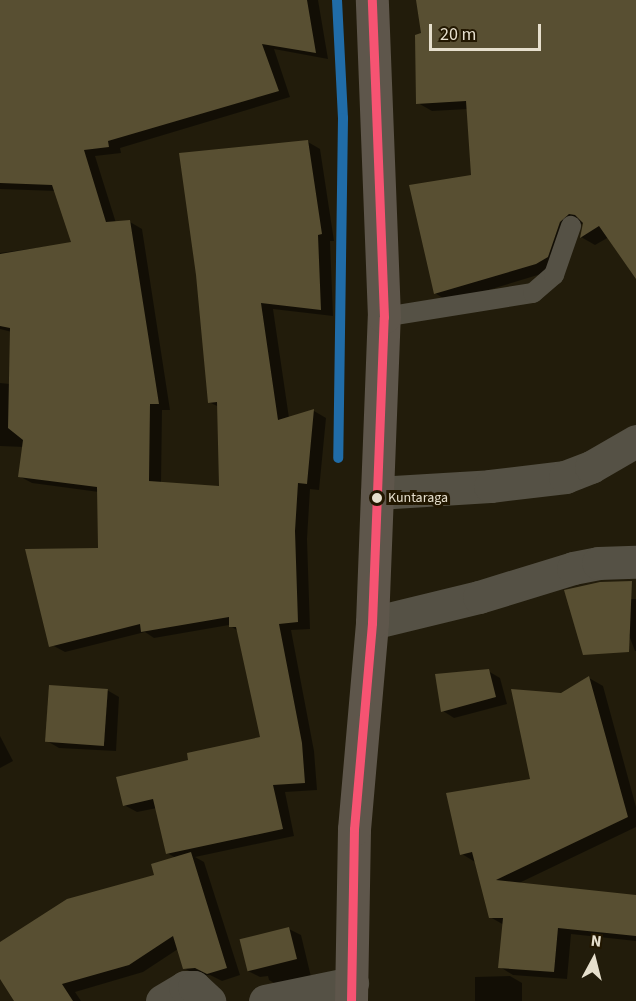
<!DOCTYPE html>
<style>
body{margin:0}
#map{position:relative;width:636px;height:1001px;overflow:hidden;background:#221c0b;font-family:"Source Sans 3",sans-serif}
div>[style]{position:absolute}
.shadow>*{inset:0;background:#0007}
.stream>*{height:10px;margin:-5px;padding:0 5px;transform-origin:5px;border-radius:5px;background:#206ca8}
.building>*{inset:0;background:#584f32;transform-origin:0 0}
.lane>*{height:20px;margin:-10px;padding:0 10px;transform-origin:10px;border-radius:10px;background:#555145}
.street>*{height:33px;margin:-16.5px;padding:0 16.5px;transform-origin:16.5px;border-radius:16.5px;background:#555145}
.secondary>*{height:33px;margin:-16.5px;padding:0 16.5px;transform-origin:16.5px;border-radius:16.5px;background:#5e564b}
.bus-1>*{height:9px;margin:-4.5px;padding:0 4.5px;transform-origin:4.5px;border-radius:4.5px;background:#f65372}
.dots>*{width:16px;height:16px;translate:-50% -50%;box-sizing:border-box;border:3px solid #221700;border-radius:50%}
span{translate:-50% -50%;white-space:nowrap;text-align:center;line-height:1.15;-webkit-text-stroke:6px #221700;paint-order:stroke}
.bus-label{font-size:14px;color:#e6dfcd}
.left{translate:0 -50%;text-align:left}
.north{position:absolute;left:564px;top:929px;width:60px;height:60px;-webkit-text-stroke:4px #221700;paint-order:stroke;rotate:7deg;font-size:16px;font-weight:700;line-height:24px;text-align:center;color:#e6dfcd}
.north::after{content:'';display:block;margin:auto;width:21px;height:27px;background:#e6dfcd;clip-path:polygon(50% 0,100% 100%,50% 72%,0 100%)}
.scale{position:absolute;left:429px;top:24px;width:112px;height:27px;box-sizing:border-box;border:3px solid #e6dfcd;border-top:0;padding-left:8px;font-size:18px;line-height:21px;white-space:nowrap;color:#e6dfcd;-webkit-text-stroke:4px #221700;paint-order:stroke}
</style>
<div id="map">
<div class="shadow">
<i style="clip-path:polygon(0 0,318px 0,328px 59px,274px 49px,290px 97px,120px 148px,121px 153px,95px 156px,116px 223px,130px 222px,142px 229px,170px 410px,162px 410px,161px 484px,221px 487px,219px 407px,209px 402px,308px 142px,320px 149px,334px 241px,330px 241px,333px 316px,273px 309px,289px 418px,314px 411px,326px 418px,319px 490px,310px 489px,307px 539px,310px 629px,291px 630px,314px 751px,317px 790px,285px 792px,294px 836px,195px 857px,204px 862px,240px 975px,222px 981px,210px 975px,198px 976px,184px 968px,178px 949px,143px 972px,75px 992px,81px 1001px,16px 1001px,0 976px,0 944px,156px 876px,176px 858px,167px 853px,157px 808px,137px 812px,124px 805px,190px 761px,262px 738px,238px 631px,229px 625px,154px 638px,145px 632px,65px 652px,52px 645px,99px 549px,99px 492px,32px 483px,19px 476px,24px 447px,0 446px,0 383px,10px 384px,12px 332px,0 329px,0 253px,73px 243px,56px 191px,0 189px)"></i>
<i style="clip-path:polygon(418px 0,636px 0,636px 276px,609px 237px,595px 245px,581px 237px,584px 222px,574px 230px,551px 271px,449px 302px,435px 293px,472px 176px,468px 109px,432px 111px,418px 103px,423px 34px)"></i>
<i style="clip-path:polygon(615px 599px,636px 599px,636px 651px,635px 651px)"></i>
<i style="clip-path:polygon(488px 671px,500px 678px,507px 704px,454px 718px,443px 711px)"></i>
<i style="clip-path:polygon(589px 678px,603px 686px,636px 807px,636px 827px,517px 884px,636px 896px,636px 941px,571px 934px,567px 979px,513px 975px,500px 967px,504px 925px,490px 917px,475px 862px,462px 854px,532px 780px,561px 694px)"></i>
<i style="clip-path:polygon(107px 690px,119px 697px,116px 751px,59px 748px,47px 741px)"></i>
<i style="clip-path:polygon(0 736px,13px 761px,0 768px)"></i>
<i style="clip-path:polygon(289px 929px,301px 935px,312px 981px,281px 987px,269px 980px,268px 976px,260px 977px,248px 971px)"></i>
<i style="clip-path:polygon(510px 976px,522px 983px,522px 1001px,475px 1001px,475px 977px)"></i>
</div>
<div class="stream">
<i style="left:337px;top:0;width:118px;rotate:87.1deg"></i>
<i style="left:343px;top:118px;width:340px;rotate:90.8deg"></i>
</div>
<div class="building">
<i style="clip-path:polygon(0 0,307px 0,316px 53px,262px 44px,279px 91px,108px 141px,109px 147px,84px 150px,106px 222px,130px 220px,159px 404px,150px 404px,149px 481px,219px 486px,217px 402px,208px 403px,196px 275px,179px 153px,308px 140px,322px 234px,318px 235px,321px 310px,261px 303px,278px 420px,314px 409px,307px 484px,298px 483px,295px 531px,298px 622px,279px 624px,302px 743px,305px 783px,273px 785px,283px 829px,166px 854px,153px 799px,123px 806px,116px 777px,188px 760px,187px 753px,260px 737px,236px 627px,229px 627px,229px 617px,141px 632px,140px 624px,49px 647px,25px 549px,98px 548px,97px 487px,18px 477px,23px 440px,8px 428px,10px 328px,0 326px,0 254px,71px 242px,52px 185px,0 183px)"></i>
<i style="clip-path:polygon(416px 0,636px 0,636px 279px,599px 226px,580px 238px,583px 223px,575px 215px,569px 214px,560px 222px,548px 257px,536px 264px,434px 294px,409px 185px,471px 175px,466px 101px,416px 104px,415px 35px,421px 33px)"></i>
<i style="clip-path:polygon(632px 581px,629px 652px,583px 655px,564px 590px,600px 582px)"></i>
<i style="clip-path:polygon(489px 669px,496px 697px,441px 712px,435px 674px)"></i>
<i style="clip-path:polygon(589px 676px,628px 817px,496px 880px,636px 895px,636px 936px,558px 928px,554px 972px,498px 968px,503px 918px,489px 918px,472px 852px,460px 855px,446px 793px,530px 779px,511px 689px,561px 693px)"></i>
<i style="left:49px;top:685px;width:59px;height:57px;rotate:4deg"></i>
<i style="clip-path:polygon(191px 852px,227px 968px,207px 974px,195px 968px,183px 969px,173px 936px,129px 965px,62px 984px,73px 1001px,14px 1001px,0 979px,0 942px,67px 899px,154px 875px,151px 864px)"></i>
<i style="left:289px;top:927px;width:33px;height:51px;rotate:76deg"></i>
</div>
<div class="lane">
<i style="left:384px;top:317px;width:151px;rotate:-9.2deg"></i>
<i style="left:533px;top:293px;width:28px;rotate:-41deg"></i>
<i style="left:554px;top:275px;width:52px;rotate:-70.9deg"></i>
</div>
<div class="street">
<i style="left:377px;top:493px;width:113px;rotate:-3.5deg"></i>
<i style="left:490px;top:486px;width:76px;rotate:-6.8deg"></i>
<i style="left:565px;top:477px;width:28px;rotate:-21deg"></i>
<i style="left:591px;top:467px;width:52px;rotate:-30deg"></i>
<i style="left:372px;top:623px;width:110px;rotate:-13.7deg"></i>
<i style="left:479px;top:597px;width:98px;rotate:-17.1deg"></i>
<i style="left:573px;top:568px;width:25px;rotate:-11deg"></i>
<i style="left:598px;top:563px;width:38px;rotate:-2deg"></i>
<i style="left:162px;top:1001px;width:27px;rotate:-31deg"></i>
<i style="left:185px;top:987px;width:9px"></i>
<i style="left:194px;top:987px;width:21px;rotate:43deg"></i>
<i style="left:265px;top:1001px;width:89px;rotate:-11.7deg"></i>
</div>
<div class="secondary">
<i style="left:351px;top:1001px;width:172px;rotate:-89deg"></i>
<i style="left:354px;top:829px;width:207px;rotate:-85deg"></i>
<i style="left:372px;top:623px;width:306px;rotate:-87.8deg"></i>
<i style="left:384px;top:317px;width:317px;rotate:-92.2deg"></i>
</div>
<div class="bus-1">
<i style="left:351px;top:1001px;width:172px;rotate:-89deg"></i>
<i style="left:354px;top:829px;width:207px;rotate:-85deg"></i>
<i style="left:372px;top:623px;width:306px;rotate:-87.8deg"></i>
<i style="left:384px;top:317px;width:317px;rotate:-92.2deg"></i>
</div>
<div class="dots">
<i style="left:377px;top:498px;background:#e6dfcd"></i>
</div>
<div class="bus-label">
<span class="left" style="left:388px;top:498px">Kuntaraga</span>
</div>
<div class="north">N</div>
<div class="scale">20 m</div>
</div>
